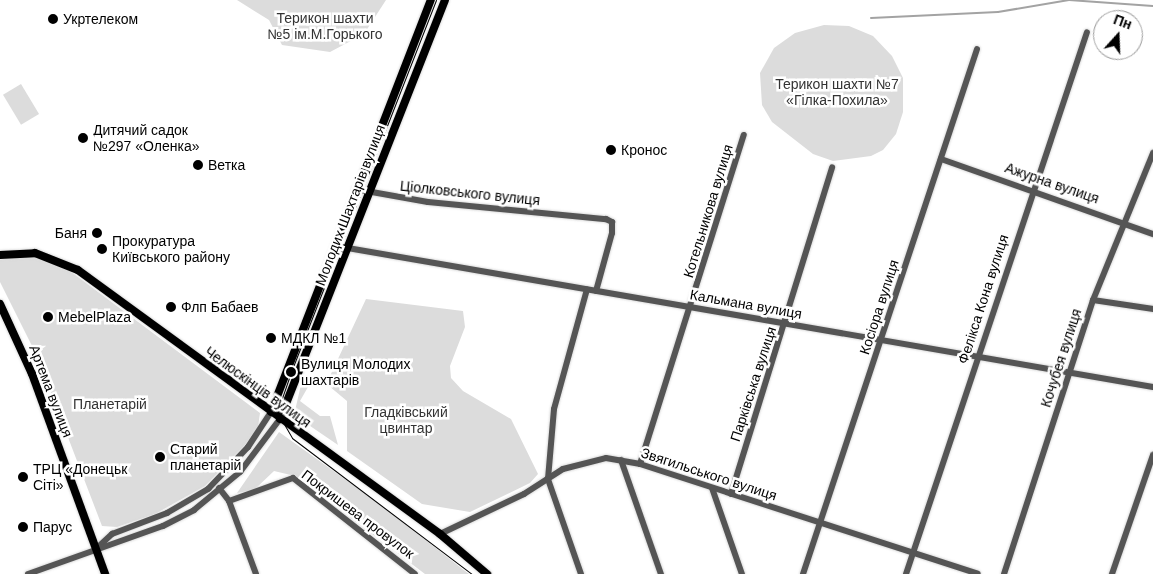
<!DOCTYPE html>
<meta charset="utf-8">
<style>
body{margin:0}
#map{position:relative;width:1153px;height:574px;overflow:hidden;background:#fff;font-family:Helvetica,sans-serif}
div>[style]{position:absolute}
.green>*{inset:0;background:#dcdcdc;transform-origin:0 0}
.stream>*{height:2px;margin:-1px;padding:0 1px;transform-origin:1px;border-radius:1px;background:#a3a3a3}
.roads{filter:drop-shadow(0 0 1px #dbdbdb) drop-shadow(0 0 1px #dbdbdb)}
.minor>*{height:6px;margin:-3px;padding:0 3px;transform-origin:3px;border-radius:3px;background:#555}
.major>*{height:8px;margin:-4px;padding:0 4px;transform-origin:4px;border-radius:4px;background:#000}
.tram>*{height:1px;margin:-0.5px;padding:0 0.5px;transform-origin:0.5px;border-radius:0.5px;background:#000}
.dots>*{width:14px;height:14px;translate:-50% -50%;box-sizing:border-box;border:2px solid #fff;border-radius:50%}
span{translate:-50% -50%;white-space:nowrap;text-align:center;line-height:1.15;-webkit-text-stroke:5px #fff;paint-order:stroke}
.park-label{font-size:14px;color:#333}
.poi-label{font-size:14px;color:#000}
.left{translate:0 -50%;text-align:left}
.right{translate:-100% -50%;text-align:right}
.street-label{font-size:14px;color:#000}
.north{position:absolute;left:1093px;top:10px;width:50px;height:50px;box-sizing:border-box;background:#fff;border:1px solid #999;border-radius:50%;rotate:20deg;font-size:14px;font-weight:700;line-height:20px;text-align:center;color:#000}
.north::after{content:'';display:block;margin:auto;width:18px;height:22px;background:#000;clip-path:polygon(50% 0,100% 100%,50% 72%,0 100%)}
</style>
<div id="map">
<div class="green">
<i style="clip-path:polygon(237px 0,386px 0,364px 34px,330px 52px,282px 45px,269px 20px)"></i>
<i style="clip-path:polygon(824px 25px,849px 26px,873px 36px,892px 56px,903px 78px,903px 112px,896px 134px,883px 150px,871px 156px,833px 161px,813px 154px,772px 122px,762px 105px,760px 73px,774px 48px,795px 33px)"></i>
<i style="left:21px;top:84px;width:35px;height:21px;rotate:59deg"></i>
<i style="clip-path:polygon(23px 255px,58px 263px,74px 274px,260px 413px,258px 427px,245px 445px,205px 486px,155px 514px,117px 527px,102px 526px,36px 354px,0 282px,0 260px)"></i>
<i style="clip-path:polygon(366px 299px,463px 311px,465px 327px,450px 366px,451px 378px,463px 391px,511px 419px,538px 474px,530px 483px,470px 512px,422px 504px,347px 451px,347px 401px,329px 386px,330px 376px)"></i>
<i style="clip-path:polygon(303px 376px,312px 380px,300px 401px,320px 416px,330px 416px,338px 445px,294px 415px)"></i>
<i style="clip-path:polygon(279px 432px,377px 502px,469px 574px,425px 574px,295px 476px,274px 471px,254px 490px,237px 493px)"></i>
</div>
<div class="stream">
<i style="left:871px;top:18px;width:127px;rotate:-2.7deg"></i>
<i style="left:998px;top:12px;width:72px;rotate:-9.6deg"></i>
<i style="left:1069px;top:0;width:84px;rotate:4.1deg"></i>
</div>
<div class="roads">
<div class="minor">
<i style="left:941px;top:159px;width:225px;rotate:19.5deg"></i>
<i style="left:355px;top:189px;width:74px;rotate:10.1deg"></i>
<i style="left:428px;top:202px;width:179px;rotate:5.5deg"></i>
<i style="left:606px;top:219px;width:7px;rotate:27deg"></i>
<i style="left:612px;top:222px;width:11px;rotate:90deg"></i>
<i style="left:612px;top:233px;width:60px;rotate:105.4deg"></i>
<i style="left:336px;top:246px;width:829px;rotate:9.79deg"></i>
<i style="left:1093px;top:300px;width:61px;rotate:8.5deg"></i>
<i style="left:621px;top:460px;width:121px;rotate:70.7deg"></i>
<i style="left:640px;top:464px;width:345px;rotate:-72.5deg"></i>
<i style="left:219px;top:488px;width:16px;rotate:52deg"></i>
<i style="left:229px;top:501px;width:78px;rotate:69.7deg"></i>
<i style="left:712px;top:488px;width:91px;rotate:70.8deg"></i>
<i style="left:731px;top:494px;width:342px;rotate:-72.8deg"></i>
<i style="left:229px;top:501px;width:68px;rotate:-19.8deg"></i>
<i style="left:293px;top:478px;width:155px;rotate:38.2deg"></i>
<i style="left:440px;top:534px;width:93px;rotate:-25.5deg"></i>
<i style="left:524px;top:494px;width:46px;rotate:-32.7deg"></i>
<i style="left:563px;top:469px;width:44px;rotate:-14.3deg"></i>
<i style="left:606px;top:458px;width:35px;rotate:10deg"></i>
<i style="left:640px;top:464px;width:355px;rotate:18deg"></i>
<i style="left:97px;top:548px;width:21px;rotate:-43deg"></i>
<i style="left:112px;top:534px;width:59px;rotate:-20.9deg"></i>
<i style="left:167px;top:513px;width:48px;rotate:-30.3deg"></i>
<i style="left:208px;top:489px;width:58px;rotate:-46.4deg"></i>
<i style="left:248px;top:447px;width:42px;rotate:-56.7deg"></i>
<i style="left:28px;top:574px;width:143px;rotate:-19.6deg"></i>
<i style="left:163px;top:526px;width:35px;rotate:-27deg"></i>
<i style="left:194px;top:510px;width:60px;rotate:-39.6deg"></i>
<i style="left:240px;top:472px;width:66px;rotate:-53deg"></i>
<i style="left:581px;top:574px;width:101px;rotate:-109.2deg"></i>
<i style="left:548px;top:479px;width:70px;rotate:-85.1deg"></i>
<i style="left:554px;top:409px;width:124px;rotate:-74.6deg"></i>
<i style="left:803px;top:574px;width:553px;rotate:-71.66deg"></i>
<i style="left:906px;top:574px;width:571px;rotate:-71.53deg"></i>
<i style="left:1004px;top:574px;width:288px;rotate:-72deg"></i>
<i style="left:1093px;top:300px;width:159px;rotate:-67.8deg"></i>
<i style="left:1112px;top:574px;width:126px;rotate:-71deg"></i>
</div>
<div class="major">
<i style="left:0;top:255px;width:35px;rotate:-3deg"></i>
<i style="left:35px;top:253px;width:46px;rotate:21.6deg"></i>
<i style="left:78px;top:270px;width:448px;rotate:36.1deg"></i>
<i style="left:440px;top:534px;width:62px;rotate:40.4deg"></i>
<i style="left:0;top:304px;width:77px;rotate:65.4deg"></i>
<i style="left:32px;top:374px;width:213px;rotate:69.9deg"></i>
<i style="left:271px;top:412px;width:442px;rotate:-68.8deg"></i>
<i style="left:280px;top:419px;width:450px;rotate:-68.5deg"></i>
</div>
</div>
<div class="tram">
<i style="left:436px;top:0;width:399px;rotate:111.3deg"></i>
<i style="left:291px;top:372px;width:34px;rotate:109deg"></i>
<i style="left:280px;top:404px;width:13px;rotate:90deg"></i>
<i style="left:280px;top:417px;width:24px;rotate:60deg"></i>
<i style="left:292px;top:438px;width:226px;rotate:37.1deg"></i>
</div>
<div class="dots">
<i style="left:53px;top:19px;background:#000"></i>
<i style="left:83px;top:138px;background:#000"></i>
<i style="left:611px;top:150px;background:#000"></i>
<i style="left:198px;top:165px;background:#000"></i>
<i style="left:97px;top:233px;background:#000"></i>
<i style="left:102px;top:249px;background:#000"></i>
<i style="left:171px;top:307px;background:#000"></i>
<i style="left:48px;top:317px;background:#000"></i>
<i style="left:271px;top:338px;background:#000"></i>
<i style="left:291px;top:372px;background:#000"></i>
<i style="left:160px;top:457px;background:#000"></i>
<i style="left:23px;top:477px;background:#000"></i>
<i style="left:23px;top:527px;background:#000"></i>
</div>
<div class="park-label">
<span style="left:325px;top:26px">Терикон шахти<br>№5 ім.М.Горького</span>
<span style="left:837px;top:92px">Терикон шахти №7<br>«Гілка-Похила»</span>
<span style="left:110px;top:404px">Планетарій</span>
<span style="left:406px;top:420px">Гладківський<br>цвинтар</span>
</div>
<div class="poi-label">
<span class="left" style="left:63px;top:19px">Укртелеком</span>
<span class="left" style="left:93px;top:138px">Дитячий садок<br>№297 «Оленка»</span>
<span class="left" style="left:621px;top:150px">Кронос</span>
<span class="left" style="left:208px;top:165px">Ветка</span>
<span class="right" style="left:87px;top:233px">Баня</span>
<span class="left" style="left:112px;top:249px">Прокуратура<br>Київського району</span>
<span class="left" style="left:181px;top:307px">Флп Бабаев</span>
<span class="left" style="left:58px;top:317px">MebelPlaza</span>
<span class="left" style="left:281px;top:338px">МДКЛ №1</span>
<span class="left" style="left:301px;top:372px">Вулиця Молодих<br>шахтарів</span>
<span class="left" style="left:170px;top:457px">Старий<br>планетарій</span>
<span class="left" style="left:33px;top:477px">ТРЦ «Донецьк<br>Сіті»</span>
<span class="left" style="left:33px;top:527px">Парус</span>
</div>
<div class="street-label">
<span style="left:1052px;top:183px;rotate:19deg">Ажурна вулиця</span>
<span style="left:470px;top:193px;rotate:6deg">Ціолковського вулиця</span>
<span style="left:350px;top:205px;rotate:-69deg">Молодих Шахтарів вулиця</span>
<span style="left:708px;top:211px;rotate:-73deg">Котельникова вулиця</span>
<span style="left:983px;top:299px;rotate:-72deg">Фелікса Кона вулиця</span>
<span style="left:746px;top:304px;rotate:10deg">Кальмана вулиця</span>
<span style="left:879px;top:307px;rotate:-72deg">Косіора вулиця</span>
<span style="left:1061px;top:358px;rotate:-72deg">Кочубея вулиця</span>
<span style="left:753px;top:384px;rotate:-72deg">Парківська вулиця</span>
<span style="left:258px;top:387px;rotate:36deg">Челюскінців вулиця</span>
<span style="left:51px;top:391px;rotate:69deg">Артема вулиця</span>
<span style="left:709px;top:474px;rotate:18deg">Звягильського вулиця</span>
<span style="left:358px;top:514px;rotate:37deg">Покришева провулок</span>
</div>
<div class="north">Пн</div>
</div>
